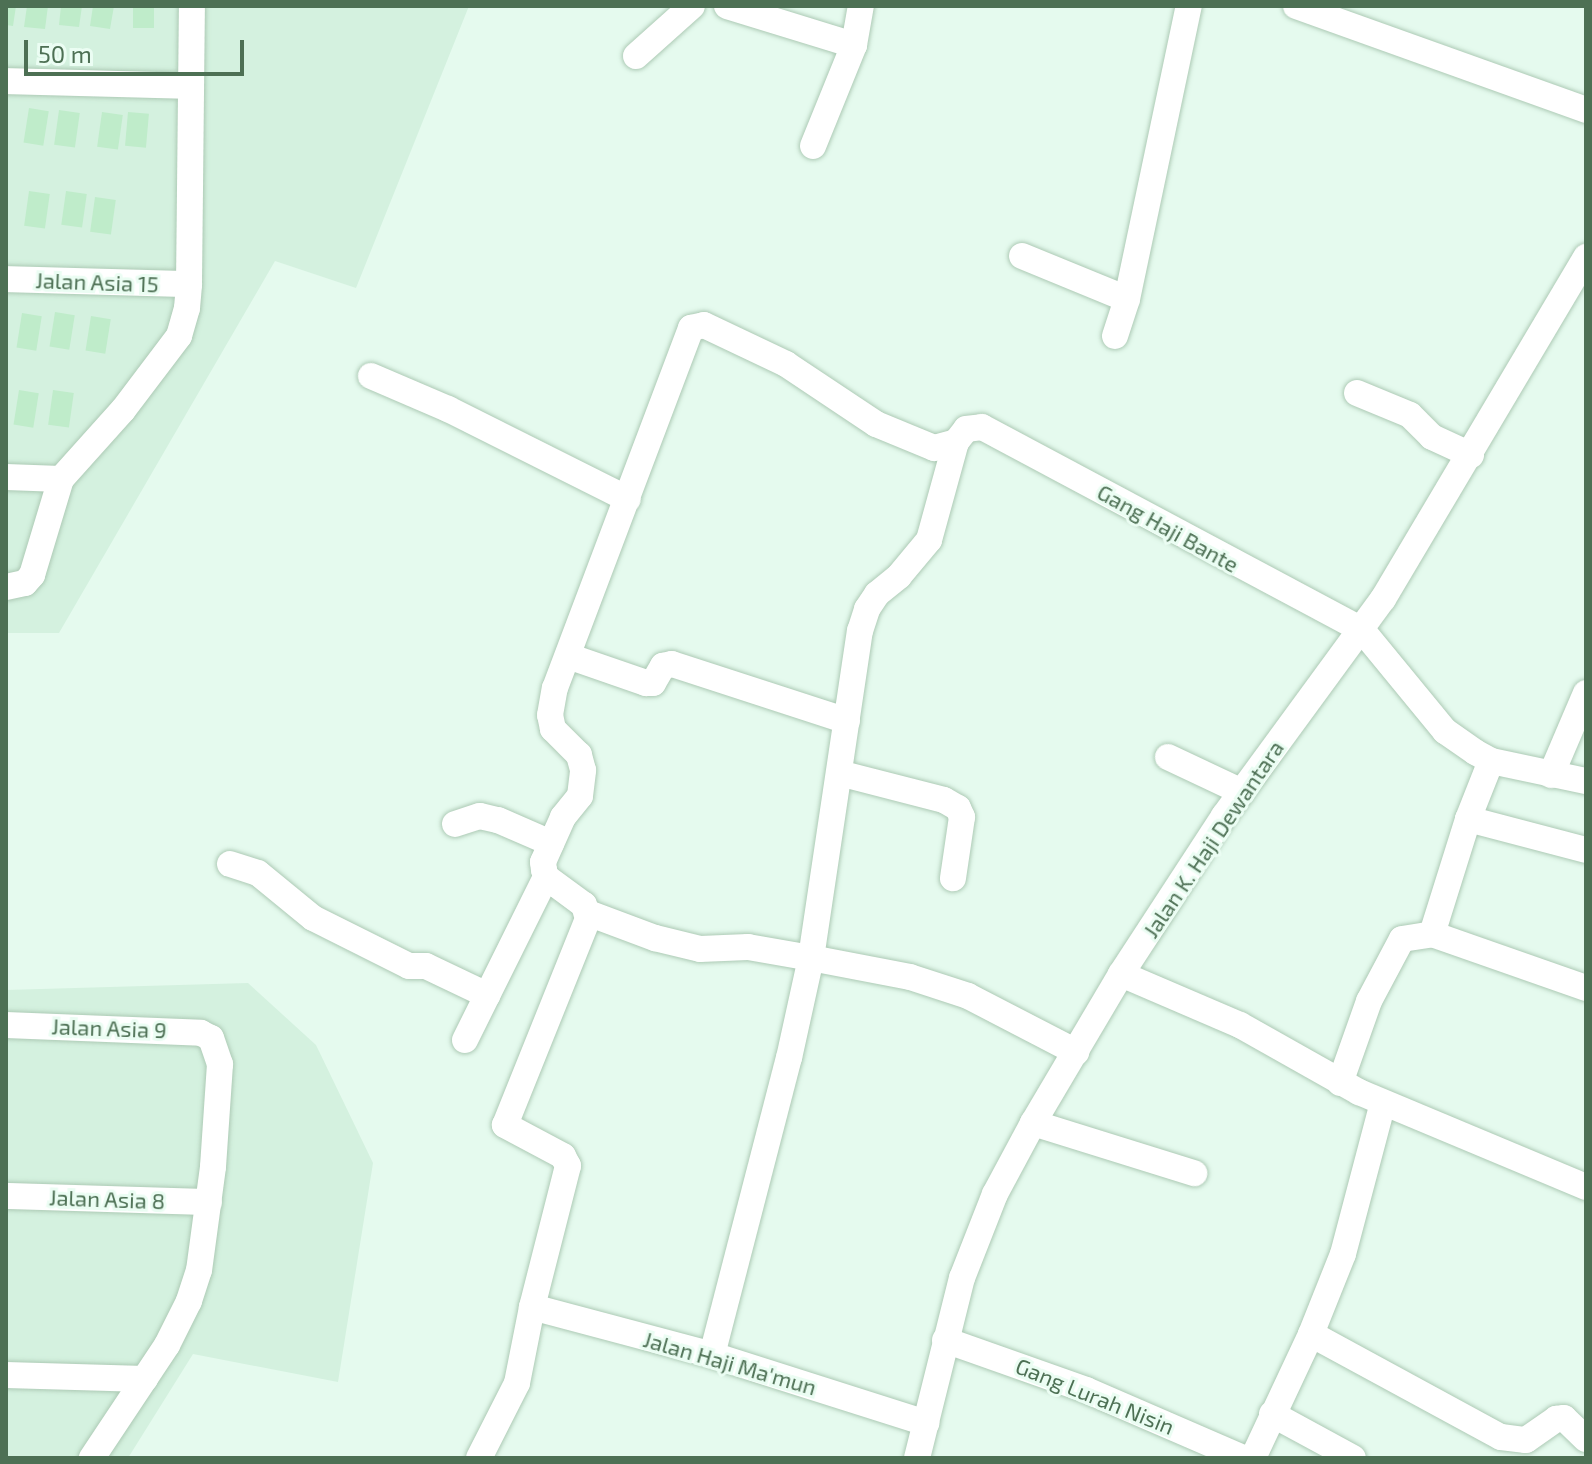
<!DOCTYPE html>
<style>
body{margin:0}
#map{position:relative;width:1592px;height:1464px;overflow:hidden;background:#e5faee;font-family:"Exo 2",sans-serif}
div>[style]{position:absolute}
.residential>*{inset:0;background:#d4f1df}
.building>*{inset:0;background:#bfecca;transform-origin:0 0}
.roads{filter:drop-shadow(0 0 2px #adcab5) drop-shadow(0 0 2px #adcab5)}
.minor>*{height:26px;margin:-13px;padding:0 13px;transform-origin:13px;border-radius:13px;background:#fff}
span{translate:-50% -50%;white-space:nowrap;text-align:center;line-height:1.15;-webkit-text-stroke:6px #ebfdf3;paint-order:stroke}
.street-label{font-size:22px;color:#4d7054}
.frame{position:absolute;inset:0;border:8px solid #4d7054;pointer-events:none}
.scale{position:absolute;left:24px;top:40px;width:220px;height:36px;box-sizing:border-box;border:4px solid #4d7054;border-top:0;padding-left:10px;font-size:24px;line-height:28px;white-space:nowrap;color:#4d7054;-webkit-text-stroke:6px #ebfdf3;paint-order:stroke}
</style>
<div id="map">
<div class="residential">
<i style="clip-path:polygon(6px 6px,469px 6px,356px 288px,275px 261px,59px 633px,6px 633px)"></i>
<i style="clip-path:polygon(248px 983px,316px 1045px,373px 1163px,338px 1382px,193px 1354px,128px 1458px,6px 1458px,6px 990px)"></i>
</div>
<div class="building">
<i style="clip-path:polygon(6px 6px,16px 6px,13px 26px,6px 25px)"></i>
<i style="clip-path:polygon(27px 6px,48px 6px,45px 29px,24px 27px)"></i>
<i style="clip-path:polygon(61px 6px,82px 6px,79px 27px,59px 25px)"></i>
<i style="clip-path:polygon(93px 6px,114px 6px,110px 29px,90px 26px)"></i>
<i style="left:133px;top:6px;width:21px;height:22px"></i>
<i style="left:29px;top:108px;width:20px;height:35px;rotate:9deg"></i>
<i style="left:59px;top:110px;width:21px;height:35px;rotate:8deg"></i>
<i style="left:102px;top:112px;width:21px;height:35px;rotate:8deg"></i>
<i style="left:128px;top:112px;width:21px;height:34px;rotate:5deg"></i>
<i style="left:29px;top:191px;width:21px;height:35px;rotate:8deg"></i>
<i style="left:66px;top:191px;width:21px;height:34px;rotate:8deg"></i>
<i style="left:95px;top:197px;width:21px;height:35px;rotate:8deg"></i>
<i style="left:55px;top:312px;width:20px;height:35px;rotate:9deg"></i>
<i style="left:22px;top:313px;width:20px;height:35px;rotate:9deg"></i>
<i style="left:91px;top:316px;width:20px;height:35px;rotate:9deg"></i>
<i style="left:19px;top:390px;width:20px;height:35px;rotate:9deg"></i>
<i style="left:53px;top:390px;width:21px;height:35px;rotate:8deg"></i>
</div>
<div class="roads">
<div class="minor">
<i style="left:727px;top:6px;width:133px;rotate:17.1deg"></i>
<i style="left:1296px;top:6px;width:308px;rotate:19.7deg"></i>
<i style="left:636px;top:56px;width:75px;rotate:-41.8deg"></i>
<i style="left:6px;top:81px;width:185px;rotate:1.5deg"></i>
<i style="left:813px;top:146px;width:109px;rotate:-67.9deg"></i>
<i style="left:854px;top:45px;width:40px;rotate:-80deg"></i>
<i style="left:1022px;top:256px;width:113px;rotate:22.3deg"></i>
<i style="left:6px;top:279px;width:183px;rotate:1.6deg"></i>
<i style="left:1115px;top:336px;width:39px;rotate:-72deg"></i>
<i style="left:1127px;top:299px;width:299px;rotate:-78.1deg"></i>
<i style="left:371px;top:376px;width:84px;rotate:23.2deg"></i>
<i style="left:448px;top:409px;width:201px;rotate:26.6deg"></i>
<i style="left:1357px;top:393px;width:57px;rotate:22.5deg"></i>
<i style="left:1410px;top:415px;width:31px;rotate:45deg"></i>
<i style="left:1432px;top:437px;width:43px;rotate:24.8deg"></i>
<i style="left:6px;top:477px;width:55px;rotate:2.1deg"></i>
<i style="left:6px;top:587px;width:19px;rotate:-12deg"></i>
<i style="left:25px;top:583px;width:11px;rotate:-49deg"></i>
<i style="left:32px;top:575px;width:100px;rotate:-73.2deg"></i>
<i style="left:61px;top:479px;width:93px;rotate:-48.1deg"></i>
<i style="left:123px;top:410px;width:93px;rotate:-52.9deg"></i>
<i style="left:179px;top:336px;width:29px;rotate:-74deg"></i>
<i style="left:187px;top:308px;width:24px;rotate:-85deg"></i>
<i style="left:189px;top:284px;width:278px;rotate:-89.4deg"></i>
<i style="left:568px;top:656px;width:83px;rotate:19.1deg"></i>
<i style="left:646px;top:683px;width:7px"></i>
<i style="left:653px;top:683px;width:20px;rotate:-60deg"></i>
<i style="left:663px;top:666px;width:9px;rotate:-13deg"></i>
<i style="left:672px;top:664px;width:184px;rotate:18deg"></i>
<i style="left:1168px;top:757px;width:82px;rotate:25.3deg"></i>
<i style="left:839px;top:773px;width:108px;rotate:14.4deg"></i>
<i style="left:944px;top:800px;width:16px;rotate:30deg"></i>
<i style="left:958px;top:808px;width:10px;rotate:66deg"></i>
<i style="left:962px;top:817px;width:62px;rotate:98.4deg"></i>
<i style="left:1551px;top:775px;width:89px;rotate:-66.9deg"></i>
<i style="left:1468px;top:819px;width:122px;rotate:14.7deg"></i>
<i style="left:455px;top:824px;width:26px;rotate:-18deg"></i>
<i style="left:480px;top:816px;width:18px;rotate:13deg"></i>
<i style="left:498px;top:820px;width:58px;rotate:23.5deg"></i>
<i style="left:230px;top:864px;width:29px;rotate:18deg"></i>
<i style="left:258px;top:873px;width:71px;rotate:39.3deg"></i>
<i style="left:313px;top:918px;width:107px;rotate:26.6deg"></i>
<i style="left:409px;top:966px;width:17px"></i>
<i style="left:426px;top:966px;width:68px;rotate:25.4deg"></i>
<i style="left:588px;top:913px;width:72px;rotate:20.5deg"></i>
<i style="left:655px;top:938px;width:46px;rotate:13.7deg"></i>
<i style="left:700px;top:949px;width:48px;rotate:-2.4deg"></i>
<i style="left:748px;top:947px;width:64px;rotate:9.9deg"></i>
<i style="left:811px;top:958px;width:331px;rotate:-81.5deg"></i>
<i style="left:860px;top:631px;width:23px;rotate:-72deg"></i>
<i style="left:867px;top:609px;width:18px;rotate:-56deg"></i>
<i style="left:877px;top:594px;width:28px;rotate:-39deg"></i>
<i style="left:899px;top:576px;width:47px;rotate:-50.2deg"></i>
<i style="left:929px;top:540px;width:102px;rotate:-74.6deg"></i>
<i style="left:1432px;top:934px;width:121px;rotate:-72.6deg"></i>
<i style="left:1468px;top:819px;width:62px;rotate:-68.4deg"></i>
<i style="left:1121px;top:974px;width:129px;rotate:23.2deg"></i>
<i style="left:1240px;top:1025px;width:137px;rotate:29.4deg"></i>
<i style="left:1359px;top:1092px;width:246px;rotate:22.7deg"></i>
<i style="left:6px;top:1025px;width:195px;rotate:2.3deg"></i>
<i style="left:201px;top:1033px;width:11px;rotate:27deg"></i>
<i style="left:211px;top:1038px;width:28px;rotate:71deg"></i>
<i style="left:220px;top:1064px;width:103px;rotate:93.9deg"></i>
<i style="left:213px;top:1167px;width:104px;rotate:97.7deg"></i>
<i style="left:199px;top:1270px;width:33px;rotate:108deg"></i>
<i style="left:189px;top:1301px;width:49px;rotate:116.6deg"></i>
<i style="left:167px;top:1345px;width:136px;rotate:123.6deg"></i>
<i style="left:465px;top:1040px;width:182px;rotate:-63.6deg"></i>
<i style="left:1340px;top:1083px;width:87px;rotate:-70.5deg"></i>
<i style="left:1369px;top:1001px;width:70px;rotate:-62deg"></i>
<i style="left:1402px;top:939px;width:30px;rotate:-9deg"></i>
<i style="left:1432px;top:934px;width:163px;rotate:19.3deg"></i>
<i style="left:1033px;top:1123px;width:169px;rotate:17.3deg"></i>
<i style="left:6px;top:1196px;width:203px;rotate:1.7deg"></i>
<i style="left:532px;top:1307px;width:186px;rotate:14.9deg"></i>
<i style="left:712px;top:1355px;width:225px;rotate:17.6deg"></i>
<i style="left:1311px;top:1334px;width:216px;rotate:28.5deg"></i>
<i style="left:1501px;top:1437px;width:25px;rotate:7deg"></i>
<i style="left:1526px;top:1440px;width:37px;rotate:-35deg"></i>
<i style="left:1556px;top:1419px;width:8px;rotate:-7deg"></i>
<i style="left:1564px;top:1418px;width:30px;rotate:44deg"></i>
<i style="left:945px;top:1340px;width:150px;rotate:19.5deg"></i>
<i style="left:1086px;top:1390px;width:171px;rotate:23.4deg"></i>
<i style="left:712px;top:1355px;width:307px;rotate:-75.5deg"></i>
<i style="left:789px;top:1058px;width:102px;rotate:-77.6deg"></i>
<i style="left:811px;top:958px;width:101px;rotate:10.9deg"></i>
<i style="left:910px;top:977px;width:61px;rotate:18.1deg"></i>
<i style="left:968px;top:996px;width:122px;rotate:27.4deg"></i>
<i style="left:6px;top:1375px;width:139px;rotate:1.6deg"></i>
<i style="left:1272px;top:1414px;width:92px;rotate:28.5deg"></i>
<i style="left:479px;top:1458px;width:84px;rotate:-63.1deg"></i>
<i style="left:517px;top:1383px;width:77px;rotate:-78.8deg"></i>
<i style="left:532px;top:1307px;width:146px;rotate:-75.7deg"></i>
<i style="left:568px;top:1166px;width:11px;rotate:-117deg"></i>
<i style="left:563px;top:1156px;width:66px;rotate:-151.9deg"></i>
<i style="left:505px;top:1125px;width:222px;rotate:-68.1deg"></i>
<i style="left:588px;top:919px;width:15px;rotate:-106deg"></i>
<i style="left:584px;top:905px;width:47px;rotate:-143.6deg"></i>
<i style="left:546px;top:877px;width:7px;rotate:-106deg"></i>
<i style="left:544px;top:870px;width:8px;rotate:-97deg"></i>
<i style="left:543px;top:862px;width:49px;rotate:-66deg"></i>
<i style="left:563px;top:817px;width:27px;rotate:-51deg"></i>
<i style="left:580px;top:796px;width:26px;rotate:-83deg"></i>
<i style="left:583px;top:770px;width:16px;rotate:-105deg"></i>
<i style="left:579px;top:755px;width:37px;rotate:-135deg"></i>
<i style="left:553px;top:729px;width:14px;rotate:-102deg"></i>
<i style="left:550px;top:715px;width:27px;rotate:-80deg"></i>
<i style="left:555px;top:688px;width:385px;rotate:-69.3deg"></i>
<i style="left:691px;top:328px;width:13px;rotate:-13deg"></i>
<i style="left:704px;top:325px;width:91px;rotate:25.4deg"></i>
<i style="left:786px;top:364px;width:108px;rotate:33.7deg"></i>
<i style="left:876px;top:424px;width:63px;rotate:22.5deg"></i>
<i style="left:934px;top:448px;width:23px;rotate:-15deg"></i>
<i style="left:956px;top:442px;width:16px;rotate:-52deg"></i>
<i style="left:966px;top:429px;width:16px;rotate:-7deg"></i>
<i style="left:982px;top:427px;width:431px;rotate:28.1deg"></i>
<i style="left:1362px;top:630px;width:131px;rotate:50.6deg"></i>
<i style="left:1445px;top:731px;width:37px;rotate:35deg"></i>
<i style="left:1475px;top:752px;width:18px;rotate:29deg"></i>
<i style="left:1491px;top:761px;width:97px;rotate:11.9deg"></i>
<i style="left:917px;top:1458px;width:186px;rotate:-76deg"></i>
<i style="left:962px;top:1278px;width:90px;rotate:-68.6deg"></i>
<i style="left:995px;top:1194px;width:81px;rotate:-61.8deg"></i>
<i style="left:1033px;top:1123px;width:173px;rotate:-59.4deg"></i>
<i style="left:1121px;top:974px;width:189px;rotate:-56.9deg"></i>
<i style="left:1224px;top:816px;width:269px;rotate:-53.8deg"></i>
<i style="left:1383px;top:599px;width:398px;rotate:-59.3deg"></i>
<i style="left:1253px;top:1458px;width:137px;rotate:-64.9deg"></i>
<i style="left:1311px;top:1334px;width:86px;rotate:-68.2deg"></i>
<i style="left:1343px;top:1254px;width:156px;rotate:-75.2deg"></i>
</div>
</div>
<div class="street-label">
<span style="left:97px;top:282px;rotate:2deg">Jalan Asia 15</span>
<span style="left:1168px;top:528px;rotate:29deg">Gang Haji Bante</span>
<span style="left:1213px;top:839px;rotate:-56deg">Jalan K. Haji Dewantara</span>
<span style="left:109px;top:1028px;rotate:2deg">Jalan Asia 9</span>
<span style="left:107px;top:1199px;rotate:2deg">Jalan Asia 8</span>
<span style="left:730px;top:1363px;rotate:16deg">Jalan Haji Ma'mun</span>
<span style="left:1095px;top:1396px;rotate:22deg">Gang Lurah Nisin</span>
</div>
<div class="frame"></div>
<div class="scale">50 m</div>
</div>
